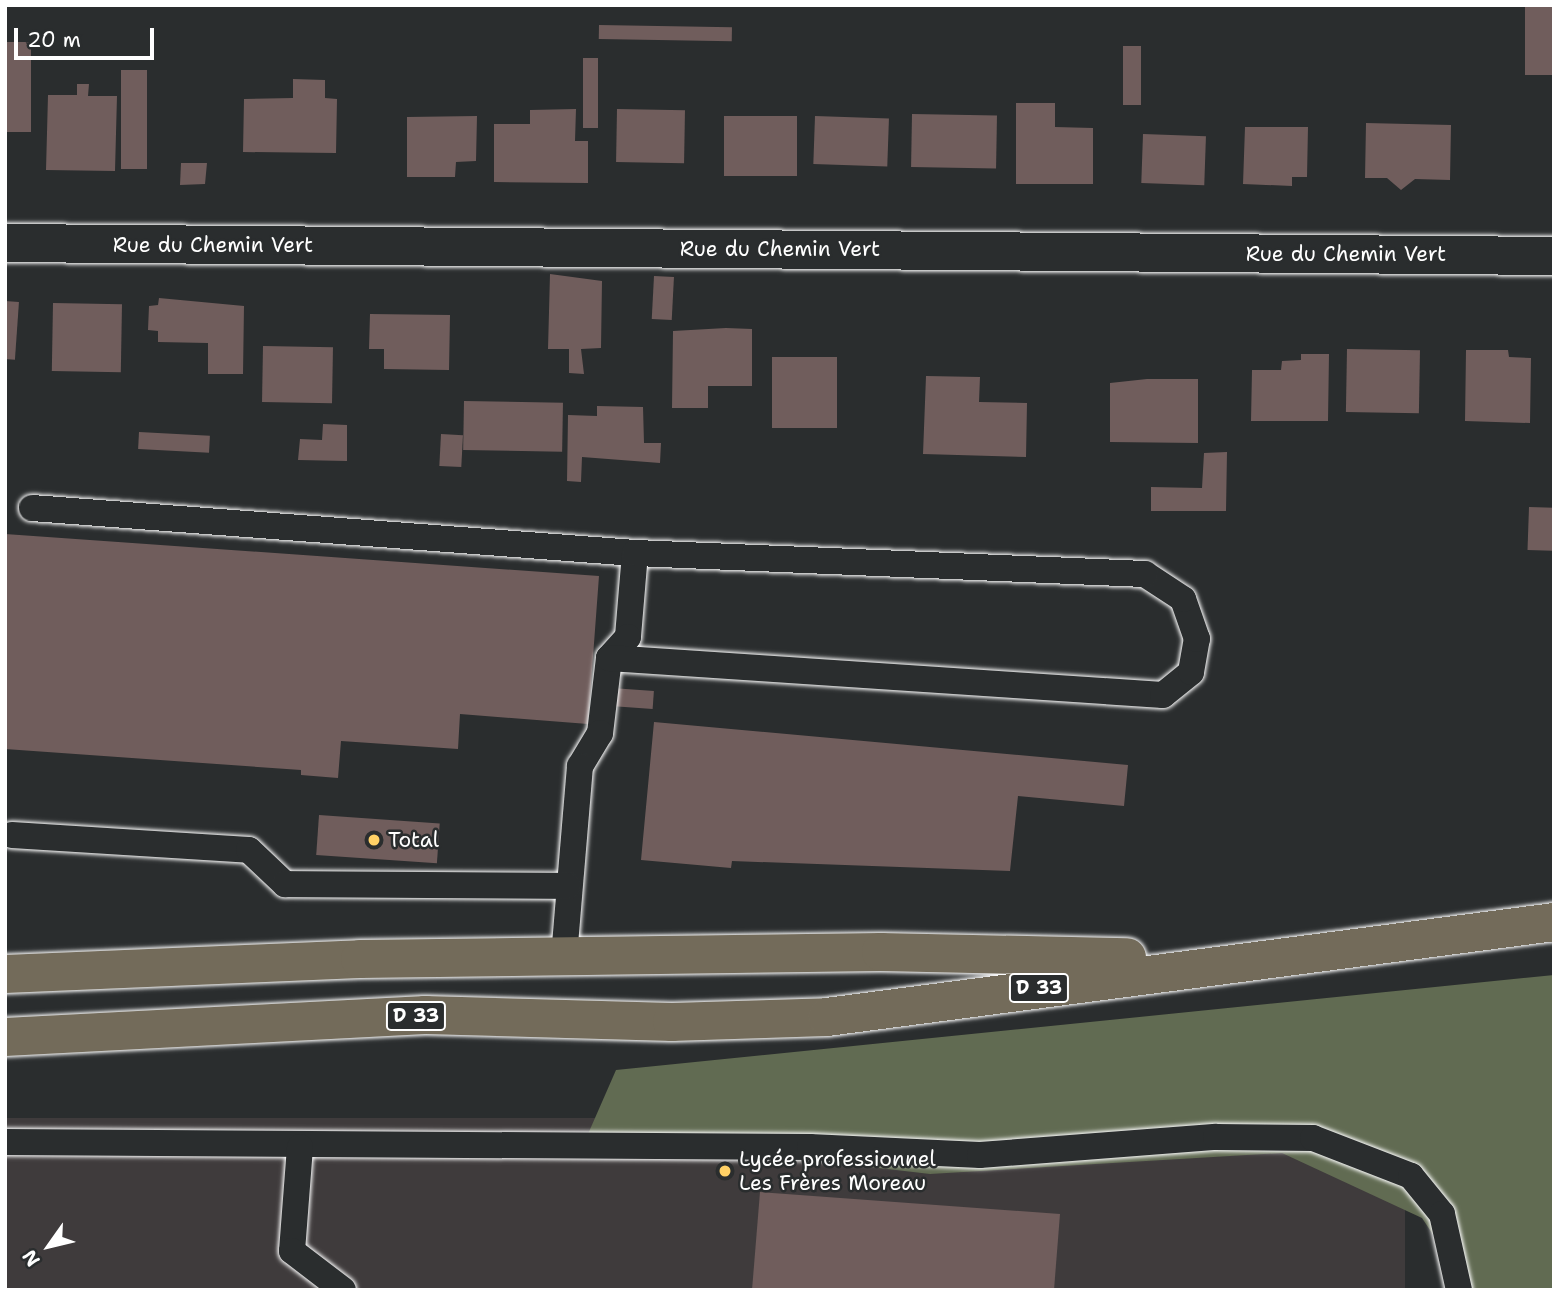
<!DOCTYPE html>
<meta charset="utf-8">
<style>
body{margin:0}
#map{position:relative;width:1559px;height:1295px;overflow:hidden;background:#2a2d2e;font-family:"Shantell Sans",sans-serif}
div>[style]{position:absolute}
.built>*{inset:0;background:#3f3b3c;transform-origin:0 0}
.green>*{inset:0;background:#616b52}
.building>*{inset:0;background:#705d5c;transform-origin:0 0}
.roads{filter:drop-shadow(0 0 2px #fff) drop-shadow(0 0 2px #fff)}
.lane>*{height:26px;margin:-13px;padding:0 13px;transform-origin:13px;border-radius:13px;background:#2a2d2e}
.street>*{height:38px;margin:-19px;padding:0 19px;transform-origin:19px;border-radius:19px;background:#2a2d2e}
.primary>*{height:38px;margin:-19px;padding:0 19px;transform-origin:19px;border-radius:19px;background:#736b5a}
.dots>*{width:19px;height:19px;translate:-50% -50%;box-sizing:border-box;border:4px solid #2a2d2e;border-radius:50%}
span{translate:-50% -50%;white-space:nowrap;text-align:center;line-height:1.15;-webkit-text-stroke:5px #2a2d2e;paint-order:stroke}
.shield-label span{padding:2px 5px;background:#2a2d2e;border:2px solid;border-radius:5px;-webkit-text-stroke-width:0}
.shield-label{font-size:19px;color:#fff;font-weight:700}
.street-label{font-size:21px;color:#fff}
.poi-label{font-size:21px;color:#fff}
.left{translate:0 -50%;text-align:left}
.frame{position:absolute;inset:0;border:7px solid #fff;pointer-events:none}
.north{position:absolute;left:14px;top:1211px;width:70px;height:70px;-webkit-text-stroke:5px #2a2d2e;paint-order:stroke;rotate:236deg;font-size:19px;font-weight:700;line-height:28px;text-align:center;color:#fff}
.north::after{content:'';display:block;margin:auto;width:24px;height:32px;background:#fff;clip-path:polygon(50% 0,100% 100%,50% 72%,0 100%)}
.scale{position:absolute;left:14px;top:28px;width:140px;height:32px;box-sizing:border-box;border:4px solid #fff;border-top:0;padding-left:9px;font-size:21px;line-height:24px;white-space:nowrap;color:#fff;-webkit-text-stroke:5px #2a2d2e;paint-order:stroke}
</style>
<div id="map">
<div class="built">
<i style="left:5px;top:1118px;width:1400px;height:172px"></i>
</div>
<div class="green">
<i style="clip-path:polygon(1554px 975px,1554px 1290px,1470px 1290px,1422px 1218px,1282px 1153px,930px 1174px,588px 1134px,616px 1070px)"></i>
</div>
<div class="building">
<i style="left:1525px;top:5px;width:29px;height:70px"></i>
<i style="left:599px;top:25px;width:133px;height:14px;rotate:1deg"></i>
<i style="left:5px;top:42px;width:26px;height:90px"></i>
<i style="left:1123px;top:46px;width:18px;height:59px"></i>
<i style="left:583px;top:58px;width:15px;height:70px"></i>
<i style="left:121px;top:70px;width:26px;height:99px"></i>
<i style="clip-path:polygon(293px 79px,325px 80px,325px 98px,337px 99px,336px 153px,243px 152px,244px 99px,293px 98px)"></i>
<i style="clip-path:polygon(77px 84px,89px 84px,88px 96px,117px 96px,115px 171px,46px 170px,48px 95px,77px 95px)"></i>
<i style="clip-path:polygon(1016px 103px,1055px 103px,1055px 127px,1093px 128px,1093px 184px,1016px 184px)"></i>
<i style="clip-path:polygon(576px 109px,575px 141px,588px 141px,588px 183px,494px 182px,494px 124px,530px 124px,530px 110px)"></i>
<i style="left:617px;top:109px;width:68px;height:53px;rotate:1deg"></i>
<i style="left:912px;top:114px;width:85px;height:53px;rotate:1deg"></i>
<i style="clip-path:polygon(477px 116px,476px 161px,456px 162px,455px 177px,407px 177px,407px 117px)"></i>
<i style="left:724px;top:116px;width:73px;height:60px"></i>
<i style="left:815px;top:116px;width:74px;height:48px;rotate:2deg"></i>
<i style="clip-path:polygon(1366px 123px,1451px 125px,1450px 180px,1415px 179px,1401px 190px,1387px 178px,1365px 178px)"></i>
<i style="clip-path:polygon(1245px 127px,1308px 127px,1307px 177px,1292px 177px,1292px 186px,1243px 184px)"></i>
<i style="left:1143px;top:134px;width:63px;height:49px;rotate:2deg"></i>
<i style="clip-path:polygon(181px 163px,207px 163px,205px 184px,180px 185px)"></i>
<i style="clip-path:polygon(550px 274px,602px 281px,601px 348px,581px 349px,584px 374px,569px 373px,569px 349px,548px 349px)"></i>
<i style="left:654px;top:276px;width:20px;height:43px;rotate:3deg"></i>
<i style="clip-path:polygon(159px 298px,244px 306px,243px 374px,208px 374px,208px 343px,158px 342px,158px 331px,148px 330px,149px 306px,158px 305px)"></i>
<i style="left:5px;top:301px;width:14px;height:58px;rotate:4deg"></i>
<i style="left:53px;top:303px;width:69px;height:68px;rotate:1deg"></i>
<i style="clip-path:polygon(370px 314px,450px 315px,449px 370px,384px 369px,384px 349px,369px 349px)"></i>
<i style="clip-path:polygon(726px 328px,752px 329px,752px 386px,708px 386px,708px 408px,672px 408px,673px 331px)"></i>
<i style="left:263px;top:346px;width:70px;height:56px;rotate:1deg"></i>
<i style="left:1347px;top:349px;width:73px;height:63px;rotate:1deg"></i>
<i style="clip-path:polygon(1466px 350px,1508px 350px,1509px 357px,1531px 358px,1530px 423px,1465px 421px)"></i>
<i style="clip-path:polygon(1301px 354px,1329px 354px,1328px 421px,1251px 421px,1252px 370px,1281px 370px,1282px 361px,1301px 360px)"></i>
<i style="left:772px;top:357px;width:65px;height:71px"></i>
<i style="clip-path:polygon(926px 376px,980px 377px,979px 402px,1027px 403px,1026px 457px,923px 454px)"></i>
<i style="clip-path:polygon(1147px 379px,1198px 379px,1198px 443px,1110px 442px,1110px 383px)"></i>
<i style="left:464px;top:401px;width:99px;height:49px;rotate:1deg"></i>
<i style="clip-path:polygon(597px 406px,643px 407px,644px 443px,661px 443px,660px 463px,582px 457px,581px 482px,567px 481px,568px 415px,597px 416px)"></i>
<i style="clip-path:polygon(323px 424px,347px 425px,347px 461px,298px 460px,300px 439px,322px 440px)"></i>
<i style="left:139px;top:432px;width:71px;height:17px;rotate:3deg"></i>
<i style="left:441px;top:434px;width:22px;height:32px;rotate:3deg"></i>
<i style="clip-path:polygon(1227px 452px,1226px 511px,1151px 511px,1151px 487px,1202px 488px,1204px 453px)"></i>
<i style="left:1529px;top:507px;width:25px;height:43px;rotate:2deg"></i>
<i style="clip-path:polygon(5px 534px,599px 576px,588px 724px,460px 714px,458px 749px,341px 741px,338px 778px,301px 775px,301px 770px,5px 749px)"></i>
<i style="left:612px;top:688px;width:42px;height:18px;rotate:4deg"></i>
<i style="clip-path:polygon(654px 722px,1128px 765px,1124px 806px,1018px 796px,1010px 871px,732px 861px,731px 868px,641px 860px)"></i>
<i style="left:319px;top:815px;width:121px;height:40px;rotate:4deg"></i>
<i style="clip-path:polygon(760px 1192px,1060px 1214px,1054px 1290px,752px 1290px)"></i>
</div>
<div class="roads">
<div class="lane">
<i style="left:32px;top:508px;width:605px;rotate:4.27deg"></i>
<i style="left:635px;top:553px;width:84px;rotate:94.8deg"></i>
<i style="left:628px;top:637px;width:28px;rotate:132deg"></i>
<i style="left:609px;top:658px;width:76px;rotate:96.8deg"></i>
<i style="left:600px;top:733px;width:39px;rotate:121deg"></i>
<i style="left:580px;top:766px;width:192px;rotate:94.8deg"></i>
<i style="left:609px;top:658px;width:555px;rotate:3.82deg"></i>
<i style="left:1163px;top:695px;width:36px;rotate:-39deg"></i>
<i style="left:1191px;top:672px;width:34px;rotate:-80deg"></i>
<i style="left:1197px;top:639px;width:42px;rotate:-109.3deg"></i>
<i style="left:1183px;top:599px;width:45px;rotate:-146.7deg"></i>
<i style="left:1145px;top:574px;width:510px;rotate:-177.64deg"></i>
<i style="left:12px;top:835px;width:237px;rotate:3.6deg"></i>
<i style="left:249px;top:850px;width:50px;rotate:43.4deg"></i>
<i style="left:285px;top:884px;width:283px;rotate:0.4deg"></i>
<i style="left:5px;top:1142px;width:805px;rotate:0.36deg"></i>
<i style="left:810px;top:1147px;width:170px;rotate:2.7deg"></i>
<i style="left:980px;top:1155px;width:237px;rotate:-4.4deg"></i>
<i style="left:1216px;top:1137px;width:97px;rotate:0.6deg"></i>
<i style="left:1313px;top:1138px;width:105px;rotate:21.2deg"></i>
<i style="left:1411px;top:1176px;width:49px;rotate:50.8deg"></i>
<i style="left:1442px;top:1214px;width:78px;rotate:77.4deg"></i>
<i style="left:300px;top:1147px;width:104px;rotate:94.4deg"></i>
<i style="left:292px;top:1251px;width:64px;rotate:37.4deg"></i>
</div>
<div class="street">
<i style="left:5px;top:243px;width:1549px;rotate:0.48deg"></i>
</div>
<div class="primary">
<i style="left:5px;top:974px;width:355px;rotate:-2.4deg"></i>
<i style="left:360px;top:959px;width:521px;rotate:-0.77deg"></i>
<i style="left:881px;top:952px;width:246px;rotate:1.2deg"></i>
<i style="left:5px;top:1037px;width:421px;rotate:-3deg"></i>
<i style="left:425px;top:1015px;width:247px;rotate:1.6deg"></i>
<i style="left:672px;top:1022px;width:155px;rotate:-1.8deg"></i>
<i style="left:827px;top:1017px;width:733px;rotate:-7.44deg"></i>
</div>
</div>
<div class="dots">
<i style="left:374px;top:840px;background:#ffd166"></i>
<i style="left:725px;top:1171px;background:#ffd166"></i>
</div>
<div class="shield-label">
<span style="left:1039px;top:988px">D 33</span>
<span style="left:416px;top:1016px">D 33</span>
</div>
<div class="street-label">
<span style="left:213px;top:245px">Rue du Chemin Vert</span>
<span style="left:780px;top:249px">Rue du Chemin Vert</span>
<span style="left:1346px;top:254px">Rue du Chemin Vert</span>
</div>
<div class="poi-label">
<span class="left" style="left:388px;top:840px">Total</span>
<span class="left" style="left:739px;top:1171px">Lycée professionnel<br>Les Frères Moreau</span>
</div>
<div class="frame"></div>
<div class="north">N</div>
<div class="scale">20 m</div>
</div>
